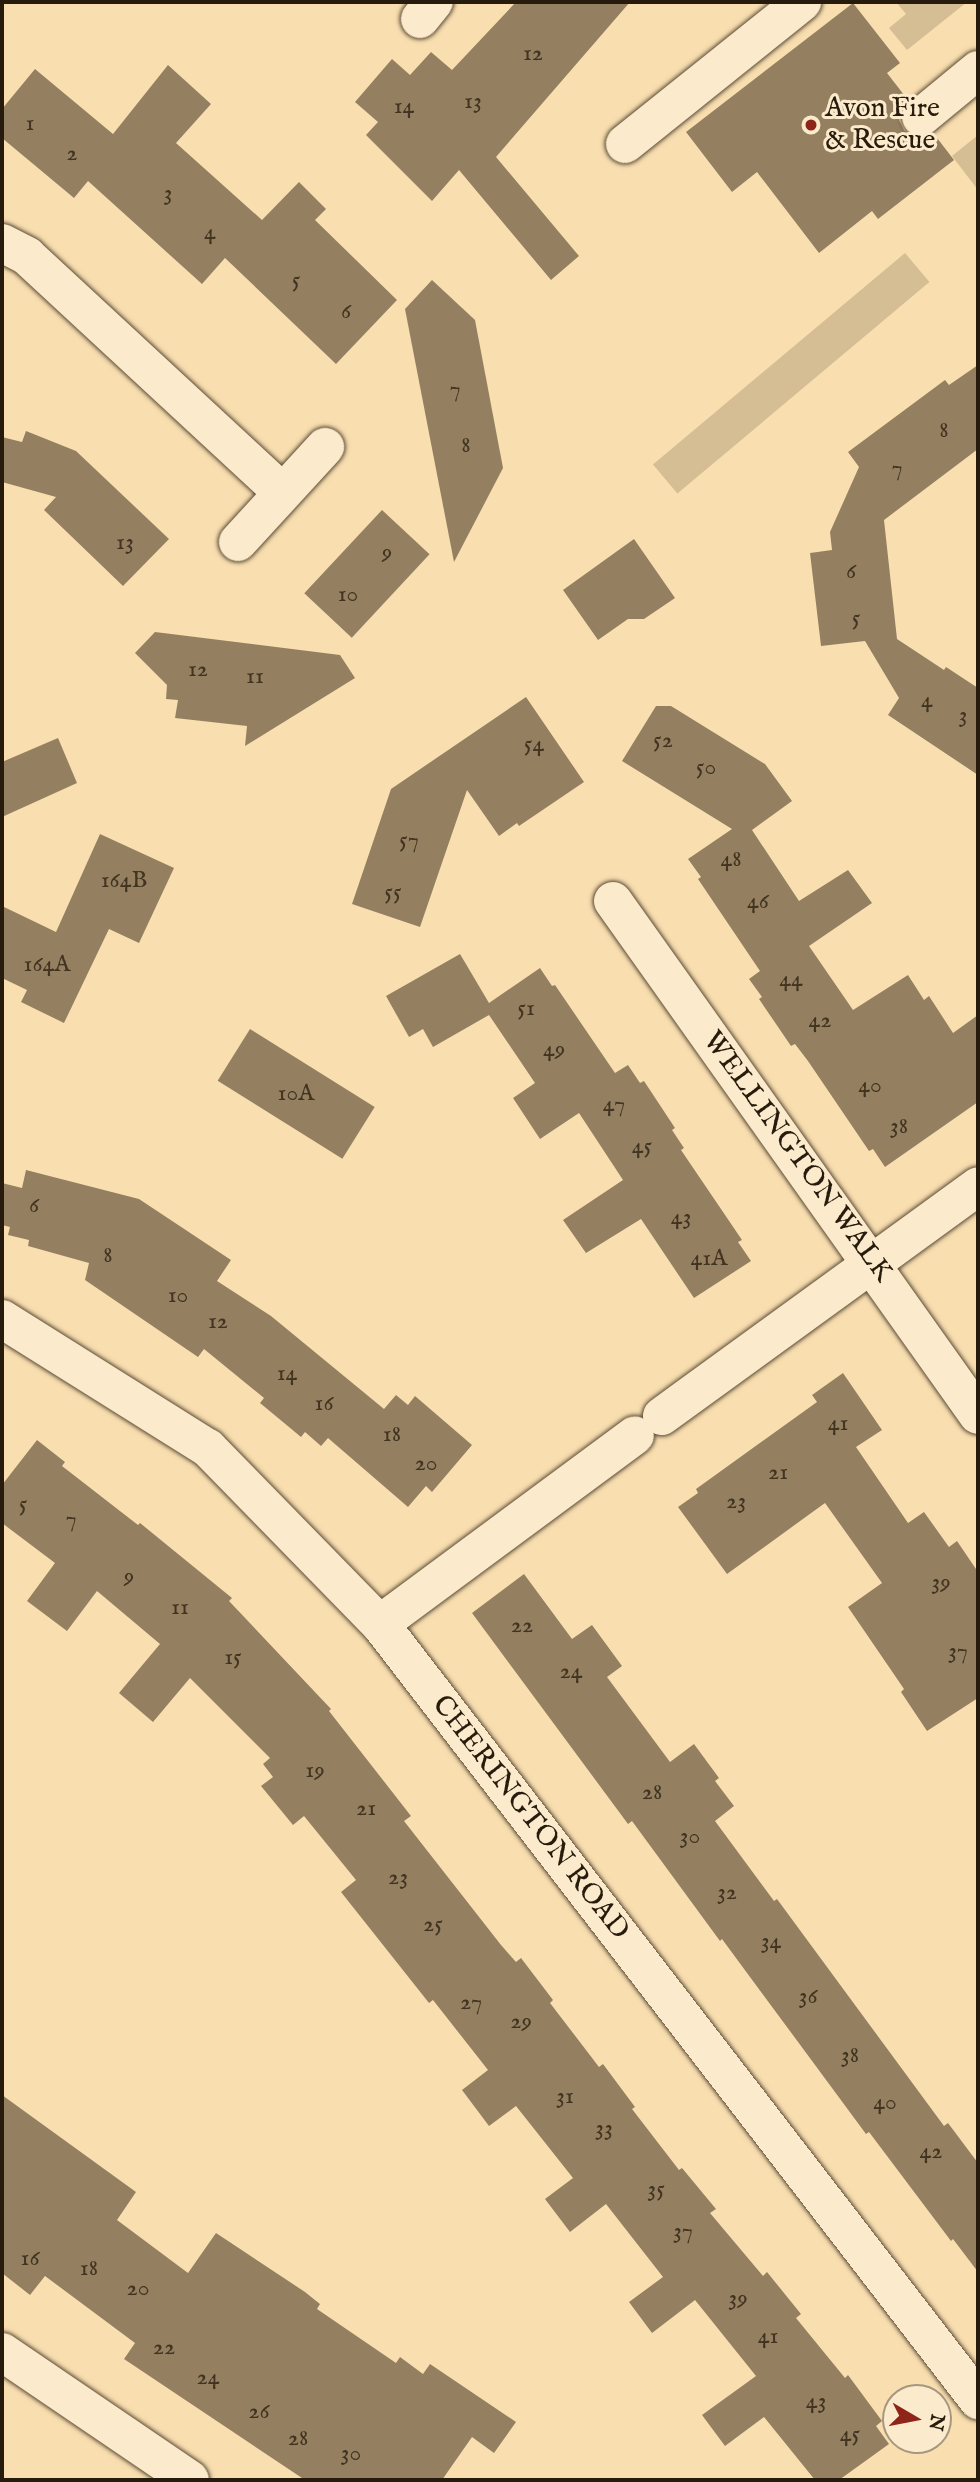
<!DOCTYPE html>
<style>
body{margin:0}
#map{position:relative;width:980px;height:2482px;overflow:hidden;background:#f9deb0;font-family:"IM FELL English",serif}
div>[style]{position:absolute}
.green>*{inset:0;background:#d5bd94;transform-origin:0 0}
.building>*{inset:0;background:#948061;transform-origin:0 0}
.roads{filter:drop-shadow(0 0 2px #5b4c35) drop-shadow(0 0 2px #5b4c35)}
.minor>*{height:38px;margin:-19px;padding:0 19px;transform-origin:19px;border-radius:19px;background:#fbeacc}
.dots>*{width:19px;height:19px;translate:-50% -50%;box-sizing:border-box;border:4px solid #fbeacc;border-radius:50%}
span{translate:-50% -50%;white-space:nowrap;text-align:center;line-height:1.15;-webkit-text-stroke:6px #fbeacc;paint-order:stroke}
.number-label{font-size:24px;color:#423421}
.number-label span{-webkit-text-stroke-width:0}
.poi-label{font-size:28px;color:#261b0c}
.left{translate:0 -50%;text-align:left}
.street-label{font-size:28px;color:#261b0c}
.frame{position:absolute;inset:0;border:4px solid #261b0c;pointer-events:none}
.north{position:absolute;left:882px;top:2384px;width:70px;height:70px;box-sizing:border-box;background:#fbeacc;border:2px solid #a6977f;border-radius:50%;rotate:100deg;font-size:19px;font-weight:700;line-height:28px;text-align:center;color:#261b0c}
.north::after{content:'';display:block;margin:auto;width:24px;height:32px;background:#8f2418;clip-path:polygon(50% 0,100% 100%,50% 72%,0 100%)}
</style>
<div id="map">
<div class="green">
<i style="clip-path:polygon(896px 2px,967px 2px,907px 50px,889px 28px,906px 14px)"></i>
<i style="clip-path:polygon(978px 135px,978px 190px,952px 156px)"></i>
<i style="left:905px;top:253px;width:38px;height:329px;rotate:50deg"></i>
</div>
<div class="building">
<i style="clip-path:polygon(516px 2px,630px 2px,496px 157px,579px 256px,551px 280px,459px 170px,432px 201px,366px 135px,378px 122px,355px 102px,392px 59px,410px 75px,431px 52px,452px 70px)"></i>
<i style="clip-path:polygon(853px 3px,900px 63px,887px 73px,908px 100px,900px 110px,899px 120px,904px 130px,914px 138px,924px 139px,934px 134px,954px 160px,878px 219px,872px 211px,819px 253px,757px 172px,732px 192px,686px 132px)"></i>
<i style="clip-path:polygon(168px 65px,211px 104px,176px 143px,262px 220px,299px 182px,326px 209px,315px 220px,397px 300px,336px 364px,225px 258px,202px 284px,88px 181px,74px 198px,2px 138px,2px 109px,35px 69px,113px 134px)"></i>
<i style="clip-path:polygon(432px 280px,475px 320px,503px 468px,454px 562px,405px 309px)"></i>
<i style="clip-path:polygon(978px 365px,978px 449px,884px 520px,897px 639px,944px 670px,946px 667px,978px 688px,978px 775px,888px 715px,899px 698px,865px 641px,821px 646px,810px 553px,832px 550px,830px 532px,859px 467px,848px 452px,945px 380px,949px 385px)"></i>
<i style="clip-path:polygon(26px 431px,76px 451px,169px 539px,123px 586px,44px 510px,56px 497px,2px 482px,2px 437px,22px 442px)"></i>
<i style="left:382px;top:510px;width:65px;height:114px;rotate:43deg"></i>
<i style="clip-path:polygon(634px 539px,675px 598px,644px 619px,628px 619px,598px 640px,563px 590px)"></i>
<i style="clip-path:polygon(155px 632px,340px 655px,355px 678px,245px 746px,247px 726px,175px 718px,178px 700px,166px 699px,167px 685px,135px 653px)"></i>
<i style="clip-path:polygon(526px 697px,584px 782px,519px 826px,517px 823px,499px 836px,467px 790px,420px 927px,352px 904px,391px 789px)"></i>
<i style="clip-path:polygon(656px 706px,671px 706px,765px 764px,792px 801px,752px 830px,799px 901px,848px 870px,872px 903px,809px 946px,853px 1010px,908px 975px,924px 1000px,929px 996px,953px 1033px,978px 1015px,978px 1102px,885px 1167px,873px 1149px,869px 1151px,808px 1061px,795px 1044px,791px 1046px,759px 999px,762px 997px,749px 979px,760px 971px,698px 879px,701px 877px,688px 859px,732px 829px,622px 761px)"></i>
<i style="clip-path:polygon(58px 738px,77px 783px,2px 817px,2px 762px)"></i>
<i style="clip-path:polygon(100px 834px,174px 868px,139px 943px,109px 929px,64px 1023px,21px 1002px,27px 990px,2px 978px,2px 906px,56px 932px)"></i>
<i style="clip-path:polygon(460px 954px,489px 1003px,540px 968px,552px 986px,555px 985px,615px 1073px,628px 1065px,640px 1083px,644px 1081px,675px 1128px,672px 1130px,684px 1148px,681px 1150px,742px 1240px,738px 1242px,751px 1261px,694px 1298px,641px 1219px,586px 1253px,563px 1220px,623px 1180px,579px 1113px,540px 1139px,513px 1098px,535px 1083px,489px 1015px,433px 1047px,423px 1029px,409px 1037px,386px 996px)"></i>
<i style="left:250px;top:1029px;width:147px;height:61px;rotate:32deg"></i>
<i style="clip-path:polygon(26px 1170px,139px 1199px,231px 1260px,217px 1281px,271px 1316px,384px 1409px,396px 1395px,408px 1405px,415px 1396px,472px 1445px,432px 1492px,426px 1486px,408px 1507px,328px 1438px,321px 1446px,305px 1432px,301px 1437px,260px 1403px,264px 1398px,204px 1349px,198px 1357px,85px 1280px,89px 1263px,28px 1246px,29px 1240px,8px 1235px,10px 1227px,2px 1225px,2px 1183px,22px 1188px)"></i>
<i style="clip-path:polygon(843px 1373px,882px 1430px,856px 1447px,908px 1523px,924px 1512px,949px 1547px,957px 1541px,978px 1572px,978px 1698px,927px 1731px,901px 1692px,904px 1689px,848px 1607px,882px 1583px,825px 1503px,727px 1574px,678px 1507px,698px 1493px,696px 1489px,817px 1402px,812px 1395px)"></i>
<i style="clip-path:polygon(37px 1440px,65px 1462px,62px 1466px,138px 1525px,140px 1523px,232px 1598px,229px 1601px,331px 1709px,329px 1711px,411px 1816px,404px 1821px,501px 1945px,516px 1962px,521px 1958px,553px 2000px,550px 2003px,599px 2067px,603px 2064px,635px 2107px,632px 2109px,679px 2170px,682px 2168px,716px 2209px,710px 2213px,763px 2276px,767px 2272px,801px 2314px,796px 2318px,845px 2378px,848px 2375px,882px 2421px,876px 2426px,889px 2444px,839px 2480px,815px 2480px,764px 2417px,725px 2446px,702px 2415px,756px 2376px,695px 2300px,652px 2333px,629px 2302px,663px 2277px,606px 2204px,570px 2232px,545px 2199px,573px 2178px,516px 2106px,489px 2126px,462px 2090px,488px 2070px,433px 2000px,429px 2003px,341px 1892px,356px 1880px,304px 1816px,293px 1825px,261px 1786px,273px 1777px,263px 1764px,270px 1758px,190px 1678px,153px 1722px,119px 1693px,160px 1644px,97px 1591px,67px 1631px,27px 1601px,55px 1563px,2px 1523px,2px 1485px)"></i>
<i style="clip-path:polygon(524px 1574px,572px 1639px,592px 1625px,622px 1666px,607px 1677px,670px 1762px,694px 1744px,719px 1778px,715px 1781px,734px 1806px,715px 1821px,774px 1901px,777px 1899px,944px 2126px,948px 2123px,978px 2163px,978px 2272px,953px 2239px,951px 2241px,869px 2132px,866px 2134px,722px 1939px,720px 1941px,632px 1821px,628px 1824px,472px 1613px)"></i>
<i style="clip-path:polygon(2px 2095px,136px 2192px,117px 2220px,188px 2273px,216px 2233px,305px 2292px,320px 2304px,317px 2309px,396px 2363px,400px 2357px,423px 2374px,430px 2364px,516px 2422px,494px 2453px,472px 2437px,442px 2480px,305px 2480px,124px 2359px,135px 2343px,45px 2276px,30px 2295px,2px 2273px)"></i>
</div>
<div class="roads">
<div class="minor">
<i style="left:420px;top:19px;width:22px;rotate:-51deg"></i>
<i style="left:921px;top:117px;width:74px;rotate:-39.5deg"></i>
<i style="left:625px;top:144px;width:227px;rotate:-38.7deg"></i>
<i style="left:2px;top:243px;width:28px;rotate:27deg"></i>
<i style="left:27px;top:256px;width:347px;rotate:42.8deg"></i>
<i style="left:238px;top:542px;width:129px;rotate:-47.5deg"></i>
<i style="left:613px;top:901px;width:630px;rotate:54.62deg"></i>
<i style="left:2px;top:1319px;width:243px;rotate:32.1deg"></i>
<i style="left:208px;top:1448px;width:246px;rotate:45.7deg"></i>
<i style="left:380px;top:1624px;width:980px;rotate:52.38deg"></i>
<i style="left:662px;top:1416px;width:391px;rotate:-36deg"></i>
<i style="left:380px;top:1624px;width:317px;rotate:-36.5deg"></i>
<i style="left:2px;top:2352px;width:227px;rotate:34.2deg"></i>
</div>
</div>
<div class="dots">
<i style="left:811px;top:125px;background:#8f2418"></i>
</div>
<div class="number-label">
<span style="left:533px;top:54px">12</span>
<span style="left:473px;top:102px">13</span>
<span style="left:404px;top:107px">14</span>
<span style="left:30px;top:124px">1</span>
<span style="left:72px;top:154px">2</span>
<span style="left:168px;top:194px">3</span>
<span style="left:210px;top:233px">4</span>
<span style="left:296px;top:281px">5</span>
<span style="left:346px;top:312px">6</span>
<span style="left:455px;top:390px">7</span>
<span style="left:944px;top:431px">8</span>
<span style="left:466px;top:446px">8</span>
<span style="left:897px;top:469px">7</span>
<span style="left:125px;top:543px">13</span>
<span style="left:387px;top:553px">9</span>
<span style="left:851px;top:572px">6</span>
<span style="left:348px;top:595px">10</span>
<span style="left:856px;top:619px">5</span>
<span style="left:198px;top:670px">12</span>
<span style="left:255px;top:677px">11</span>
<span style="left:927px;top:701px">4</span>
<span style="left:963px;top:716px">3</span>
<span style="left:663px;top:741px">52</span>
<span style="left:534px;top:745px">54</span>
<span style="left:706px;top:768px">50</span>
<span style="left:409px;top:841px">57</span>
<span style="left:731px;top:860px">48</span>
<span style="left:124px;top:881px">164B</span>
<span style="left:393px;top:893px">55</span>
<span style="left:758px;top:902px">46</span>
<span style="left:47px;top:965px">164A</span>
<span style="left:791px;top:980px">44</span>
<span style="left:526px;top:1009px">51</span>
<span style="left:820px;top:1021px">42</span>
<span style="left:554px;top:1050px">49</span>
<span style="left:870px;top:1086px">40</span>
<span style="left:296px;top:1094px">10A</span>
<span style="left:614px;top:1105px">47</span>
<span style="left:899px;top:1127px">38</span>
<span style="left:642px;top:1147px">45</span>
<span style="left:34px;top:1206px">6</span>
<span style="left:681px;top:1218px">43</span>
<span style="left:108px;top:1256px">8</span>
<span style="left:709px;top:1259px">41A</span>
<span style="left:178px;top:1296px">10</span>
<span style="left:218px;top:1322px">12</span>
<span style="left:287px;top:1374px">14</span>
<span style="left:324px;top:1404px">16</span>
<span style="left:838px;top:1424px">41</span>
<span style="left:392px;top:1435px">18</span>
<span style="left:426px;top:1464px">20</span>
<span style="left:778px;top:1473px">21</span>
<span style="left:736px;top:1502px">23</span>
<span style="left:23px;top:1505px">5</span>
<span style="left:71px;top:1520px">7</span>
<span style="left:129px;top:1577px">9</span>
<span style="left:941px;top:1583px">39</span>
<span style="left:180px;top:1608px">11</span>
<span style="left:522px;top:1626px">22</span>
<span style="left:958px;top:1652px">37</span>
<span style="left:233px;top:1658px">15</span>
<span style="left:571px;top:1672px">24</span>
<span style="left:315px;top:1771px">19</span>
<span style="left:652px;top:1793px">28</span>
<span style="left:366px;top:1809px">21</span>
<span style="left:690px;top:1837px">30</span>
<span style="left:398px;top:1878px">23</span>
<span style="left:727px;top:1893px">32</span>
<span style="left:433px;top:1925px">25</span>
<span style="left:771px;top:1942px">34</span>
<span style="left:808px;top:1997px">36</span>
<span style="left:471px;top:2003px">27</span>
<span style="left:521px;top:2022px">29</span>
<span style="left:850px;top:2056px">38</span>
<span style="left:565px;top:2097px">31</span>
<span style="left:885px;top:2103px">40</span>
<span style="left:604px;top:2129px">33</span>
<span style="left:931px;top:2152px">42</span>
<span style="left:656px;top:2190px">35</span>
<span style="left:683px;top:2232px">37</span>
<span style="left:30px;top:2259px">16</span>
<span style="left:89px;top:2269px">18</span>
<span style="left:138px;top:2289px">20</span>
<span style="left:738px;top:2299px">39</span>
<span style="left:768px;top:2337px">41</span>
<span style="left:164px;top:2348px">22</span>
<span style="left:208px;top:2378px">24</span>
<span style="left:816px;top:2402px">43</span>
<span style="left:259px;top:2412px">26</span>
<span style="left:850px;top:2435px">45</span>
<span style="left:298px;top:2439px">28</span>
<span style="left:351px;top:2454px">30</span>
</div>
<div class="poi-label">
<span class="left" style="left:825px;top:125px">Avon Fire<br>&amp; Rescue</span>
</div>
<div class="street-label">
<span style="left:797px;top:1157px;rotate:54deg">WELLINGTON WALK</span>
<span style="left:530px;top:1818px;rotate:52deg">CHERINGTON ROAD</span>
</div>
<div class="frame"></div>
<div class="north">N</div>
</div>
